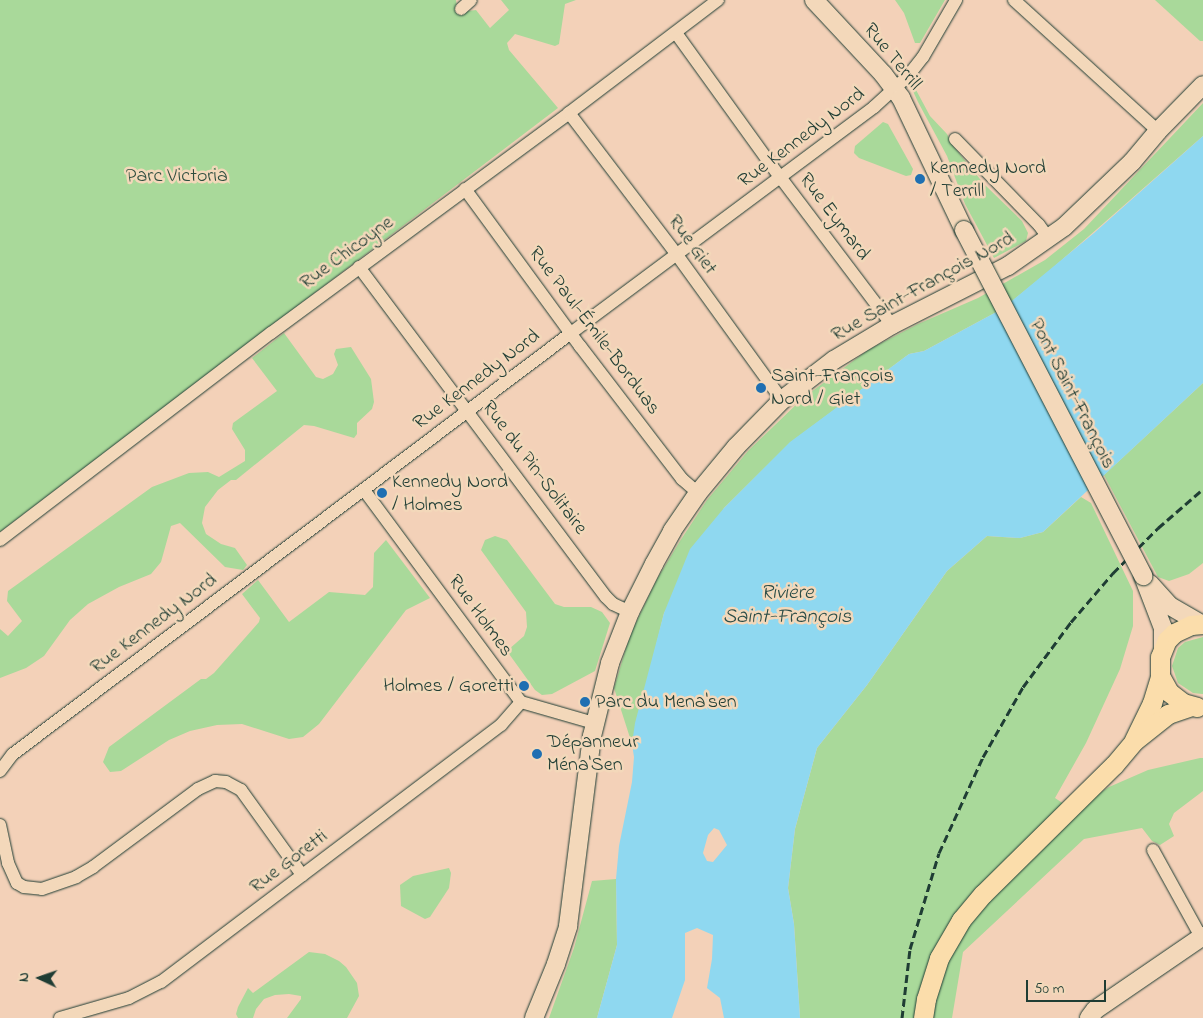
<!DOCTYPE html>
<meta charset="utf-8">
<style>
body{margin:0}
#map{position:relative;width:1203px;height:1018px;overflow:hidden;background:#f3d1b8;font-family:"Indie Flower",sans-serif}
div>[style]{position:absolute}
.green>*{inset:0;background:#a9d99a}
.water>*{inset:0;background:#8fd8f0}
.roads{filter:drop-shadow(0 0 1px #1f3d34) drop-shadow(0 0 1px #1f3d34)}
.street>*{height:12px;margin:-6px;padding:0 6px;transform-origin:6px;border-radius:6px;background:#f3d8ba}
.secondary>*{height:18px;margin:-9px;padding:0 9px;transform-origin:9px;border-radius:9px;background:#f3d8ba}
.primary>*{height:19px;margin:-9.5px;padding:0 9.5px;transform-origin:9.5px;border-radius:9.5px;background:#fbddab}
.rail>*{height:3px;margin-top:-1.5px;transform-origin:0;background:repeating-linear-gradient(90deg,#1f3d34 0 8px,transparent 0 12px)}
.bridges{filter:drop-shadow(0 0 1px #1f3d34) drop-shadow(0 0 1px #1f3d34)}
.secondary-bridge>*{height:18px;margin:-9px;padding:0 9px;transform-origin:9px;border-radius:9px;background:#f3d8ba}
.dots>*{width:14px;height:14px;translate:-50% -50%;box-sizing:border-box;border:2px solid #f3d8ba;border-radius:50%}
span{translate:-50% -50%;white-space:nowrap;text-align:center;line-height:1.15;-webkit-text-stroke:5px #f3d8ba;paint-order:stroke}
.street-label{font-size:20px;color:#1f3d34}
.poi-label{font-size:20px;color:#1f3d34}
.left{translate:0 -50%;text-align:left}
.right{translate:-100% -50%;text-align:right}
.park-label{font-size:20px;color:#2d4d3e}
.water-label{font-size:21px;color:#2a4c47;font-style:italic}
.north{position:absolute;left:15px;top:953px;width:50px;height:50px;-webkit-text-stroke:4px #f3d8ba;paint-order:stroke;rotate:273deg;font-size:14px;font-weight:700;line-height:20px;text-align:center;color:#1f3d34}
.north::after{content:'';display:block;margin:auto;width:18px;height:22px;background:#1f3d34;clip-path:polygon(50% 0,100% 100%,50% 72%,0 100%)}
.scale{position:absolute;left:1026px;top:980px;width:80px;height:22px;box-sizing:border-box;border:2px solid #1f3d34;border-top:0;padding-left:6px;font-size:15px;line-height:18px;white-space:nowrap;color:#1f3d34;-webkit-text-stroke:4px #f3d8ba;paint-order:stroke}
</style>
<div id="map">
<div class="green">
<i style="clip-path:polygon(0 0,456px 0,457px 8px,468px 11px,476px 10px,490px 28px,509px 10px,501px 0,576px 0,565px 4px,559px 44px,555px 46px,515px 34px,507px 43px,509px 50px,558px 108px,0 532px)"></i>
<i style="clip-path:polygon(895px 0,945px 0,920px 43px,915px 43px,904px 13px)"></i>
<i style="clip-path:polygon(1155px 0,1203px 0,1203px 41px,1200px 41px)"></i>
<i style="clip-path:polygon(915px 88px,930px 116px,947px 134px,954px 147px,984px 184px,1022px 221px,1028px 233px,1026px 241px,994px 258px,965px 204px,947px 156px,918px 102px,912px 89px)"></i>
<i style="clip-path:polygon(1203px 103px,1203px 136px,1048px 272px,1002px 309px,924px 351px,909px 354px,791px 442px,724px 508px,664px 613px,632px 744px,614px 688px,630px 635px,657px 579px,680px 541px,707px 500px,748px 451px,803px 398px,868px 350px,918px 324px,978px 298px,1045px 260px,1084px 229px)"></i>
<i style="clip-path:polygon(883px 122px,888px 124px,913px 169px,911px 175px,906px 176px,859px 158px,854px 153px,855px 146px)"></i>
<i style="clip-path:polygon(284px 333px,316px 377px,323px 379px,333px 374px,338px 365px,334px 354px,336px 349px,351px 347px,371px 379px,374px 402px,372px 409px,357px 423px,357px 434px,354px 438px,314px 426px,304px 425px,236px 480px,231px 480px,218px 490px,205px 507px,202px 523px,206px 534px,221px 544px,235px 548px,247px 565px,243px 570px,225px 567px,180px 523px,171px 526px,161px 562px,151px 574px,119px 587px,88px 604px,70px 620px,44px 656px,26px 668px,0 678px,0 629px,8px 636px,22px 621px,7px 601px,8px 591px,152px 487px,189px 473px,208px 472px,219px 477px,245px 461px,245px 450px,232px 429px,233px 423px,277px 391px,252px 358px)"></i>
<i style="clip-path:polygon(1203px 383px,1203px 563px,1189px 574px,1169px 581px,1158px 577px,1104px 475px)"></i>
<i style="clip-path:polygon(1081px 497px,1091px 503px,1133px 591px,1133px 626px,1120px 669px,1086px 743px,1055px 798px,1073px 810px,1109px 787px,1148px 770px,1200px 758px,1203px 758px,1203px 791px,1174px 813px,1169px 824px,1174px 836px,1160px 845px,1152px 841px,1142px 828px,1084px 839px,963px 952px,952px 1018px,800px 1018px,794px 924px,788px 888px,795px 829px,817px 748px,867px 685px,947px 571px,987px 536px,1020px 538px,1043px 532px)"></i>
<i style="clip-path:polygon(495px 536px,507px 540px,555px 604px,564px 607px,591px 607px,602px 612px,610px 623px,595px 671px,552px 694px,542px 695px,535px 690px,507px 651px,524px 636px,527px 627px,526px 612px,481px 550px,485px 540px)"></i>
<i style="clip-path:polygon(386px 540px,430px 598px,406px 610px,319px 724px,303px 737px,289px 739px,242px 724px,217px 725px,190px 731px,169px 740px,121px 771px,110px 772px,103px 762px,109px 747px,201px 679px,206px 679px,214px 673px,259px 622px,260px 618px,242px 594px,258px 580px,289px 622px,329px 592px,365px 595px,373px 587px,374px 553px)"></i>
<i style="clip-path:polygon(1203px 637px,1203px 694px,1202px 694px,1193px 693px,1178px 683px,1172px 666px,1178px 648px,1185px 642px)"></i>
<i style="clip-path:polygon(449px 868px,451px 873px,449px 888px,430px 917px,425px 919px,401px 906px,400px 885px,413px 876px)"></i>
<i style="clip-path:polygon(616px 879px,617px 945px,597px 1018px,549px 1018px,574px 948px,592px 881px)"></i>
<i style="clip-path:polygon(309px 952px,325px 954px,339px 961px,346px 967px,357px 983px,359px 996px,347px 1018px,287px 1018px,301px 999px,301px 996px,289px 994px,275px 995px,264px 999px,256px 1009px,253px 1018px,238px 1018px,236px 1014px,238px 1007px,248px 988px,253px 993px)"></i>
</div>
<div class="water">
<i style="clip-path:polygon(evenodd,1203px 136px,1203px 383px,1043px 532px,1020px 538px,987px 536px,947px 571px,867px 685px,817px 748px,795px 829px,788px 888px,794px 924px,800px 1018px,724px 1018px,720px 998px,707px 988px,712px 959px,713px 935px,697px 928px,685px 933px,685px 980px,672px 1018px,597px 1018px,617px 945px,616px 879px,619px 846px,632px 782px,634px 757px,632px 744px,635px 723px,664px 613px,690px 549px,724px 508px,790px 442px,909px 354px,924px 351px,1002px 309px,1094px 233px,1203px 136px,714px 828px,719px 830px,727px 845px,713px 862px,707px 861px,703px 853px,708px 835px,714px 828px)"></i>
</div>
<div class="roads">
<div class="street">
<i style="left:1014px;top:0;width:195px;rotate:42.3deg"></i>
<i style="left:461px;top:9px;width:13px;rotate:-42deg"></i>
<i style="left:676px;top:33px;width:178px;rotate:54.2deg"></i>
<i style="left:780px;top:177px;width:186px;rotate:52.9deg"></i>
<i style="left:569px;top:113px;width:178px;rotate:52.7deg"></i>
<i style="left:677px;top:255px;width:179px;rotate:54.1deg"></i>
<i style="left:955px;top:139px;width:120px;rotate:45.7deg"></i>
<i style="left:1039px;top:225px;width:17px;rotate:54deg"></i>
<i style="left:465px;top:189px;width:195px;rotate:53.8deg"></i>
<i style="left:580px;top:346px;width:168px;rotate:52.5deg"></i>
<i style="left:682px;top:479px;width:21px;rotate:41deg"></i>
<i style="left:359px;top:267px;width:412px;rotate:53.2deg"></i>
<i style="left:606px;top:597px;width:10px;rotate:45deg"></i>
<i style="left:613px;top:604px;width:19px;rotate:25deg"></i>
<i style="left:364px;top:490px;width:264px;rotate:53.5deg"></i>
<i style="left:521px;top:702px;width:76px;rotate:16deg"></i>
<i style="left:0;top:540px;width:341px;rotate:-37.4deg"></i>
<i style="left:271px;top:333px;width:370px;rotate:-36.4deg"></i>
<i style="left:569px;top:113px;width:187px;rotate:-37.2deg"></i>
<i style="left:0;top:771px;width:21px;rotate:-53deg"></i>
<i style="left:13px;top:754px;width:699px;rotate:-37.03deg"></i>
<i style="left:571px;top:333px;width:378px;rotate:-36.7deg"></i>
<i style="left:874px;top:107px;width:46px;rotate:-42.4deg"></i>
<i style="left:908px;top:76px;width:24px;rotate:-52deg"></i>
<i style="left:923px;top:57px;width:66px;rotate:-59.9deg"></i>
<i style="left:0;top:825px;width:39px;rotate:78deg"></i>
<i style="left:8px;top:863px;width:22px;rotate:66deg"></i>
<i style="left:17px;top:883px;width:8px;rotate:30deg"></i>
<i style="left:24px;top:887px;width:18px;rotate:6deg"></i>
<i style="left:42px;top:889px;width:36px;rotate:-19deg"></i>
<i style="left:76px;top:877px;width:20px;rotate:-30deg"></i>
<i style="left:93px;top:867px;width:131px;rotate:-36.6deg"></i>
<i style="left:198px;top:789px;width:19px;rotate:-25deg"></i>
<i style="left:215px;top:781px;width:11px;rotate:5deg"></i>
<i style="left:226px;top:782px;width:17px;rotate:28deg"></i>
<i style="left:241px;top:790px;width:105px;rotate:54.3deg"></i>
<i style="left:1153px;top:850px;width:99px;rotate:61.1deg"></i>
<i style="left:60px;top:1018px;width:72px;rotate:-16.2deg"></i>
<i style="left:129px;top:998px;width:36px;rotate:-27deg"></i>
<i style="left:161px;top:982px;width:426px;rotate:-37.1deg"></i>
<i style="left:501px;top:725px;width:30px;rotate:-49deg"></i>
</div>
<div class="secondary">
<i style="left:814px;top:0;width:101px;rotate:47deg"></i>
<i style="left:883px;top:74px;width:30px;rotate:53deg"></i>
<i style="left:901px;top:98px;width:146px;rotate:64.5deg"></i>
<i style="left:1143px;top:576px;width:56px;rotate:69deg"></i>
<i style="left:1163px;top:628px;width:21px;rotate:90deg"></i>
<i style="left:1150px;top:584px;width:30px;rotate:48deg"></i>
<i style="left:1170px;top:606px;width:36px;rotate:30deg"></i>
<i style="left:534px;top:1018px;width:58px;rotate:-67.8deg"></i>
<i style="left:556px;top:964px;width:40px;rotate:-72deg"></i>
<i style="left:568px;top:926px;width:192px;rotate:-82.8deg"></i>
<i style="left:592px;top:736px;width:75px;rotate:-76.1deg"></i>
<i style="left:610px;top:663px;width:55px;rotate:-68.6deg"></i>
<i style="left:630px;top:612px;width:54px;rotate:-63.4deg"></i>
<i style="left:654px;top:564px;width:38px;rotate:-61deg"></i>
<i style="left:672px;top:531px;width:46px;rotate:-55.6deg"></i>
<i style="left:698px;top:493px;width:60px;rotate:-50.4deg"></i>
<i style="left:736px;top:447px;width:66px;rotate:-45.6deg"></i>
<i style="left:782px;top:400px;width:66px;rotate:-37.6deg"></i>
<i style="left:834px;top:360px;width:68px;rotate:-31.1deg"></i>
<i style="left:892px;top:325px;width:130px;rotate:-27deg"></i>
<i style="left:1008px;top:266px;width:68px;rotate:-34.9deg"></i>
<i style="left:1064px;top:227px;width:94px;rotate:-43.7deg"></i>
<i style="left:1132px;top:162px;width:40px;rotate:-50deg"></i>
<i style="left:1158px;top:131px;width:64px;rotate:-45.6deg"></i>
<i style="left:1089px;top:1018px;width:10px;rotate:-53deg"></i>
<i style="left:1095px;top:1010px;width:131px;rotate:-34.4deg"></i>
</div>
<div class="primary">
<i style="left:1197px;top:707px;width:15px;rotate:-164deg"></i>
<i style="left:1183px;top:703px;width:18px;rotate:-142deg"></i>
<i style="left:1169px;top:692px;width:18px;rotate:-119deg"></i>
<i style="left:1160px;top:676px;width:19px;rotate:-90deg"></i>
<i style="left:1160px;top:657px;width:18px;rotate:-68deg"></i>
<i style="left:1167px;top:640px;width:10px;rotate:-45deg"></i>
<i style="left:1174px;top:633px;width:19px;rotate:-25deg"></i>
<i style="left:1191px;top:625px;width:12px;rotate:-5deg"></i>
<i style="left:1134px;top:740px;width:41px;rotate:-64.1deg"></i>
<i style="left:1152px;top:703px;width:28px;rotate:-73deg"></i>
<i style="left:923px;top:1018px;width:19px;rotate:-81deg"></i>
<i style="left:926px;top:999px;width:43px;rotate:-72.4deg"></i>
<i style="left:939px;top:958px;width:44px;rotate:-59.9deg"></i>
<i style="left:961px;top:920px;width:34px;rotate:-50deg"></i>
<i style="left:983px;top:894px;width:184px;rotate:-44.6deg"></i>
<i style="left:1114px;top:765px;width:31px;rotate:-50deg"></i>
<i style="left:1134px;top:741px;width:43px;rotate:-38.5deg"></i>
<i style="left:1168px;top:714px;width:24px;rotate:-19deg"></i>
</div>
</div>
<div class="rail">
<i style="left:902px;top:1018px;width:69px;rotate:-83.4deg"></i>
<i style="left:910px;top:949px;width:100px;rotate:-73.2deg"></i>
<i style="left:939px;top:853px;width:106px;rotate:-65.4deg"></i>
<i style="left:983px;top:757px;width:81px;rotate:-60.3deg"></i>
<i style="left:1023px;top:687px;width:81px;rotate:-53.6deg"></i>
<i style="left:1071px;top:622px;width:65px;rotate:-49.4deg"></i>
<i style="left:1113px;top:573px;width:64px;rotate:-45deg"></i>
<i style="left:1158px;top:528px;width:60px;rotate:-40.9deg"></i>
</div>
<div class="bridges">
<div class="secondary-bridge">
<i style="left:964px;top:230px;width:390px;rotate:62.6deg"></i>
</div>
</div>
<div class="dots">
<i style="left:920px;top:179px;background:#1f6fb2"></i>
<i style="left:761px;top:388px;background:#1f6fb2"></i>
<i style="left:382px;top:493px;background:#1f6fb2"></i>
<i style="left:524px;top:686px;background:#1f6fb2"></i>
<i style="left:585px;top:702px;background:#1f6fb2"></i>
<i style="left:537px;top:754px;background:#1f6fb2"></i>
</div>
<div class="street-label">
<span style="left:892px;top:57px;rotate:51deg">Rue Terrill</span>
<span style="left:802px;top:138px;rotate:-37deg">Rue Kennedy Nord</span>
<span style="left:834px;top:217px;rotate:53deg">Rue Eymard</span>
<span style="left:692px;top:245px;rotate:54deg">Rue Giet</span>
<span style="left:347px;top:253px;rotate:-36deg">Rue Chicoyne</span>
<span style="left:923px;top:287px;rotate:-29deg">Rue Saint-François Nord</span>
<span style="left:594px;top:331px;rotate:53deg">Rue Paul-Émile-Borduas</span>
<span style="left:477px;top:380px;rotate:-37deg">Rue Kennedy Nord</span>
<span style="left:1072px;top:394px;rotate:63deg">Pont Saint-François</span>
<span style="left:534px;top:468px;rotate:53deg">Rue du Pin-Solitaire</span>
<span style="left:480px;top:616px;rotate:54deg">Rue Holmes</span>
<span style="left:154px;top:624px;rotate:-37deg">Rue Kennedy Nord</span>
<span style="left:289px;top:862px;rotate:-37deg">Rue Goretti</span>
</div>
<div class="poi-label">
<span class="left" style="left:930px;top:180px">Kennedy Nord<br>/ Terrill</span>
<span class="left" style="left:771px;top:388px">Saint-François<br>Nord / Giet</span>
<span class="left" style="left:392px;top:494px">Kennedy Nord<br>/ Holmes</span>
<span class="right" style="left:514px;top:686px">Holmes / Goretti</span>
<span class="left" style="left:595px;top:702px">Parc du Mena'sen</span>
<span class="left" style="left:547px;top:754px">Dépanneur<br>Ména'Sen</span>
</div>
<div class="park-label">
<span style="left:177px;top:176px">Parc Victoria</span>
</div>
<div class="water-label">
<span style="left:787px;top:605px">Rivière<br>Saint-François</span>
</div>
<div class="north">N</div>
<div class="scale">50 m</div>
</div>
